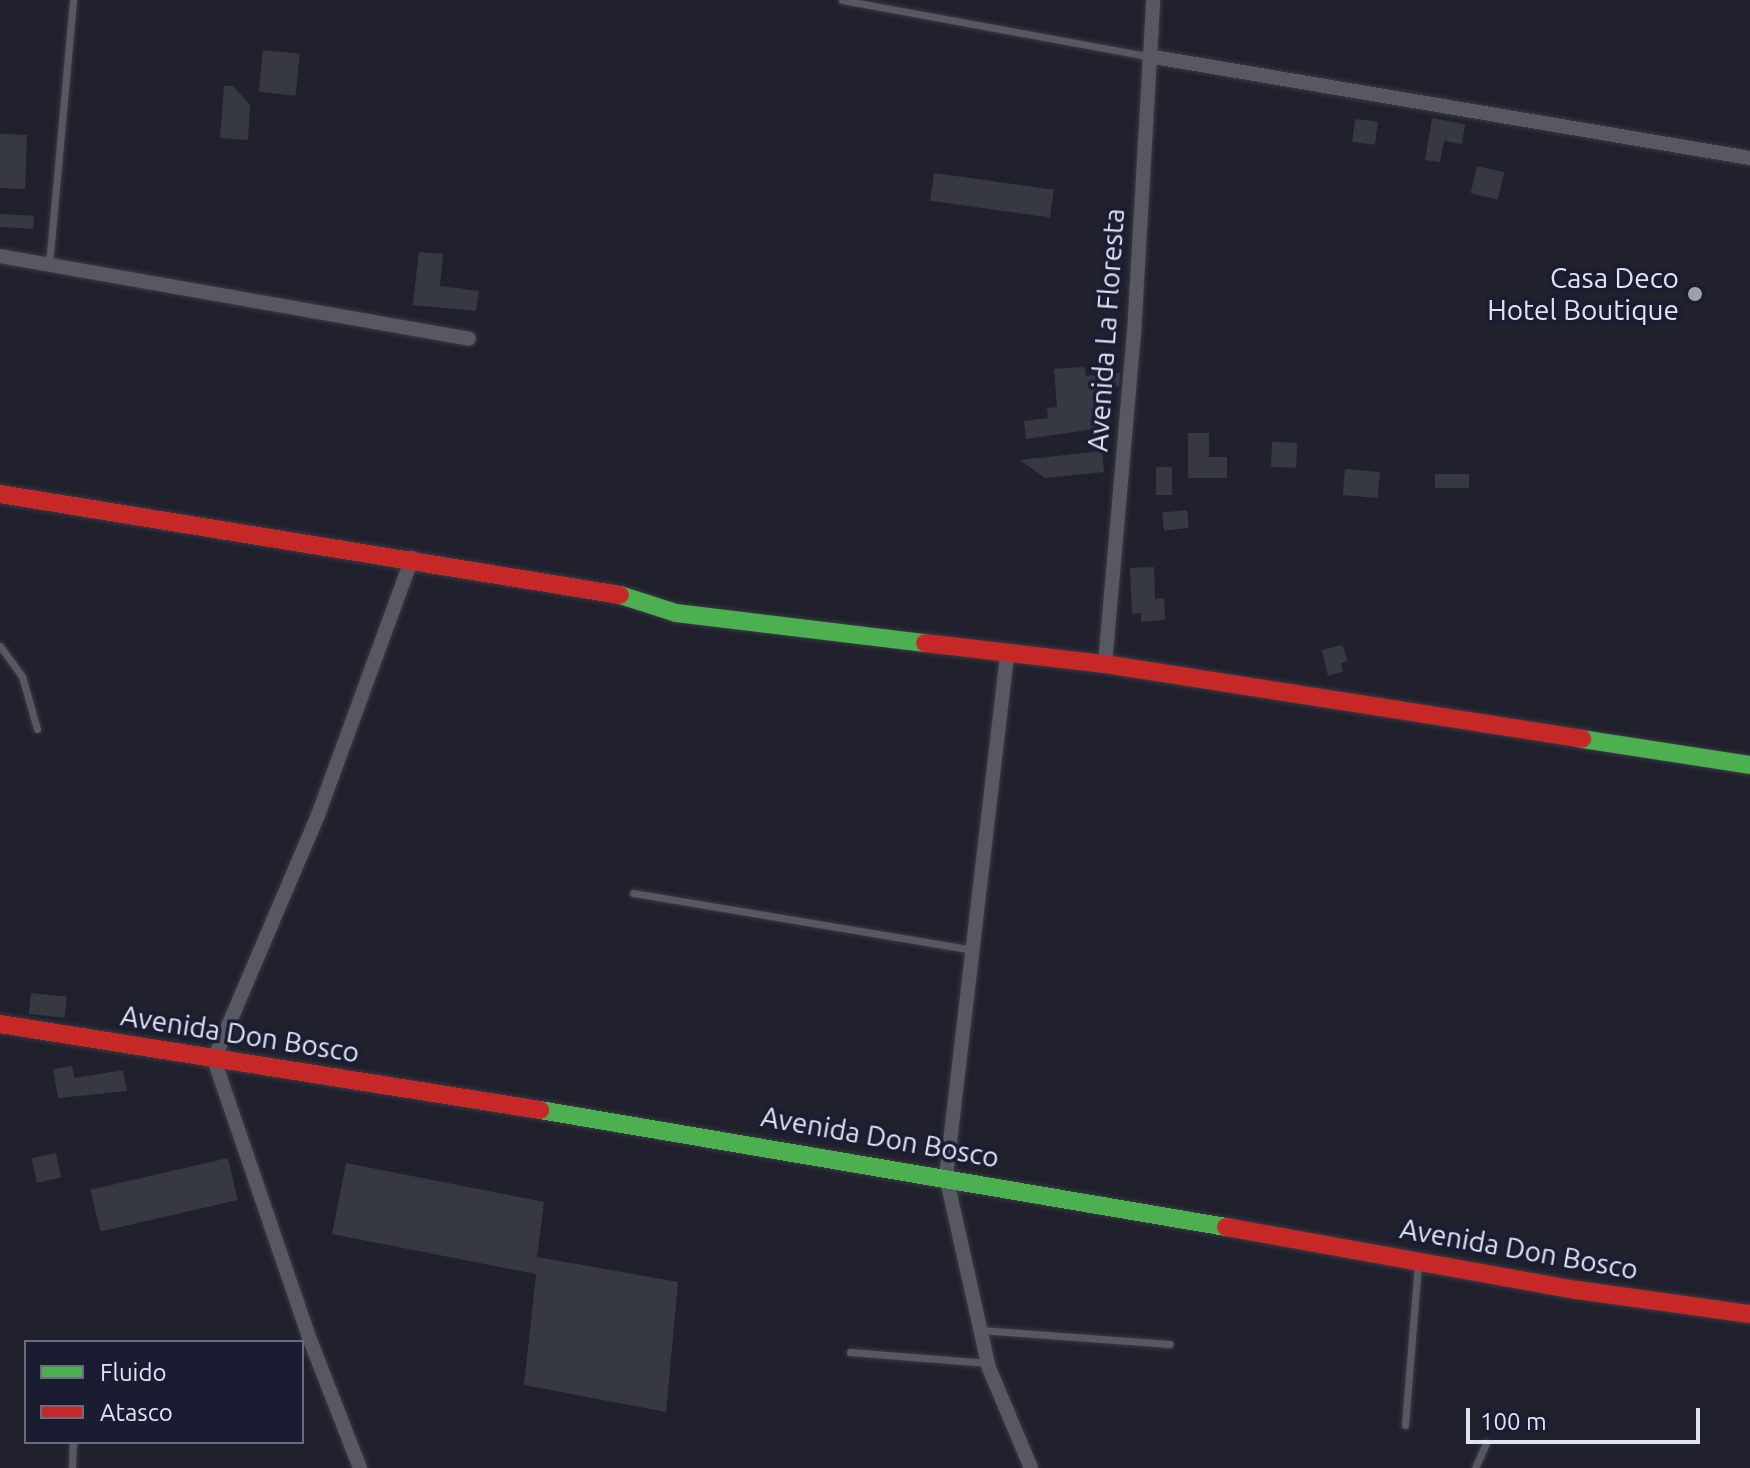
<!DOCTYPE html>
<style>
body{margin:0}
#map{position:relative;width:1750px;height:1468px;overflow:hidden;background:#20212c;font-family:Ubuntu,sans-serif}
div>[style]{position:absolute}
.building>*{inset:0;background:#373942;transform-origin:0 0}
.roads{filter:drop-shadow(0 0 2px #3a3b44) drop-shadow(0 0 2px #3a3b44)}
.lane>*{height:7px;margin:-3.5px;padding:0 3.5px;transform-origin:3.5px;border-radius:3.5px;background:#575862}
.street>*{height:14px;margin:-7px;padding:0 7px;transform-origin:7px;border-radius:7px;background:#575862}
.fast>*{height:18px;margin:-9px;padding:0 9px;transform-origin:9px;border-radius:9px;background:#4caf50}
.jam>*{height:18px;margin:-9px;padding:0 9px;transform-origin:9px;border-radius:9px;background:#c62828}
.dots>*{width:22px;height:22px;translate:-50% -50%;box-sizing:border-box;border:4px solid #1a1d32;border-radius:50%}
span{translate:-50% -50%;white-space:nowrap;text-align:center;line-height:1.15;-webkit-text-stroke:7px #1a1d32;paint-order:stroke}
.poi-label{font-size:28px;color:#e0e4f2}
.right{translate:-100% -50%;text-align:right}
.street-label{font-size:28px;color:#e0e4f2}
.legend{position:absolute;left:24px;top:1340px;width:280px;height:104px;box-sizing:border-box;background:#1a1d32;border:2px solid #696d7f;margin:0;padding:10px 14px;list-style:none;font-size:24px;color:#e0e4f2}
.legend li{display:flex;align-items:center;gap:16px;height:40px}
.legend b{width:40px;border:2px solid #696d7f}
.scale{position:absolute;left:1466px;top:1408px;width:234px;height:36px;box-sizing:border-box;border:4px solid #e0e4f2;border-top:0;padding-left:10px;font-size:24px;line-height:28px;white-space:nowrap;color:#e0e4f2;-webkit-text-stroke:6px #1a1d32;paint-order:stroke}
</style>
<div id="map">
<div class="building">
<i style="left:263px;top:50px;width:37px;height:42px;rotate:6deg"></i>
<i style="clip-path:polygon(224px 86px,233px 86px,250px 105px,248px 140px,220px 138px)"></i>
<i style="clip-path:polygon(1432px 118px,1465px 124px,1462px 144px,1444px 141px,1440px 162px,1425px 160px)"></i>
<i style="left:1355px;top:119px;width:23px;height:23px;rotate:7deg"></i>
<i style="left:0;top:134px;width:27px;height:54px;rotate:2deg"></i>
<i style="left:1477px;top:166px;width:28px;height:28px;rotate:13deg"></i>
<i style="left:934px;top:173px;width:121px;height:28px;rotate:8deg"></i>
<i style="left:0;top:214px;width:34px;height:13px;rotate:3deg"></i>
<i style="clip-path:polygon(419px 252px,443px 254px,440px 286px,479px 291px,476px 311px,413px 305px)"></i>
<i style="clip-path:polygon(1085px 367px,1086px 376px,1120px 373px,1119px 386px,1103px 388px,1109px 427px,1026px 439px,1024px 421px,1048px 418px,1047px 408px,1057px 407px,1054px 369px)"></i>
<i style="clip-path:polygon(1188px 433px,1209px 433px,1209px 457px,1227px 457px,1227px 478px,1188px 478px)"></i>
<i style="left:1272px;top:442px;width:25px;height:25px;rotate:2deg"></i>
<i style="clip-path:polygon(1102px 451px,1104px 472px,1045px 478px,1020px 460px)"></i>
<i style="left:1156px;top:467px;width:16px;height:28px"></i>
<i style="left:1345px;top:469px;width:35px;height:26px;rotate:5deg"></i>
<i style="left:1435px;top:474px;width:34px;height:14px"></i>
<i style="left:1187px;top:510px;width:18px;height:25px;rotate:84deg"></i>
<i style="clip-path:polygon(1154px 567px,1155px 599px,1164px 598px,1165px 620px,1141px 622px,1141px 613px,1132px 614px,1130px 568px)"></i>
<i style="clip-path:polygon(1342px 645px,1348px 661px,1341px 663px,1343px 671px,1328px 676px,1322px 650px)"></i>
<i style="left:31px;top:993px;width:36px;height:21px;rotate:6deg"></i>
<i style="clip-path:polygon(72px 1066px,74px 1078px,123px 1070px,127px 1091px,58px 1098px,53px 1069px)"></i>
<i style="left:56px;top:1153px;width:25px;height:25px;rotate:78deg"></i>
<i style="left:228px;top:1158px;width:43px;height:141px;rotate:77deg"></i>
<i style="clip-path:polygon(346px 1163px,544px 1202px,537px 1257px,678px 1282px,666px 1412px,524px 1385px,536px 1274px,332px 1234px)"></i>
</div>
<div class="roads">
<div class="lane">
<i style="left:842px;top:0;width:310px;rotate:10.4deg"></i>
<i style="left:49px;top:265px;width:266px;rotate:-84.8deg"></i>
<i style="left:0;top:646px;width:37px;rotate:54deg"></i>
<i style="left:22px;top:676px;width:55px;rotate:74.2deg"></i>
<i style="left:633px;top:893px;width:345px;rotate:9.5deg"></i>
<i style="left:980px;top:1330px;width:190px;rotate:4.2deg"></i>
<i style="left:850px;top:1352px;width:138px;rotate:4.6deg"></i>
<i style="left:1405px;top:1425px;width:163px;rotate:-85.4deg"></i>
<i style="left:72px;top:1468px;width:26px;rotate:-88deg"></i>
<i style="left:1475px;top:1468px;width:27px;rotate:-66deg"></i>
</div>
<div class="street">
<i style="left:1148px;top:56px;width:611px;rotate:9.62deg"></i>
<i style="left:0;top:256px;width:476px;rotate:10deg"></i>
<i style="left:1007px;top:656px;width:524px;rotate:96.69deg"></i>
<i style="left:946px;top:1176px;width:197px;rotate:77.4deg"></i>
<i style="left:989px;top:1368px;width:108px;rotate:67.2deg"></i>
<i style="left:1105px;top:664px;width:331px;rotate:-85deg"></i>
<i style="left:1134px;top:334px;width:335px;rotate:-86.7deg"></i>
<i style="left:360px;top:1468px;width:141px;rotate:-111.3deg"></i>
<i style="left:309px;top:1337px;width:294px;rotate:-108.9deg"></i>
<i style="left:214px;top:1059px;width:265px;rotate:-66.9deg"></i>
<i style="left:318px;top:815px;width:274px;rotate:-69.9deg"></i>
</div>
<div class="fast">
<i style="left:620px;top:595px;width:59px;rotate:17.8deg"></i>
<i style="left:676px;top:613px;width:251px;rotate:6.9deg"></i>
<i style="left:1582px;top:739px;width:170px;rotate:8.8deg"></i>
<i style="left:540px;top:1110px;width:696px;rotate:9.68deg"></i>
</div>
<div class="jam">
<i style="left:0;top:494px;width:628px;rotate:9.25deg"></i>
<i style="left:925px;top:643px;width:181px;rotate:6.7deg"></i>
<i style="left:1105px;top:664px;width:483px;rotate:8.9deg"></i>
<i style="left:0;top:1024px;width:547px;rotate:9.05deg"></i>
<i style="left:1226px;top:1227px;width:357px;rotate:10.2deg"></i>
<i style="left:1577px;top:1290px;width:175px;rotate:7.9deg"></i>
</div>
</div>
<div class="dots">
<i style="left:1695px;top:294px;background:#9da0ad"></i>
</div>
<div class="poi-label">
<span class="right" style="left:1679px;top:294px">Casa Deco<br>Hotel Boutique</span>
</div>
<div class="street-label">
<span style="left:1106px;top:330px;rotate:-86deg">Avenida La Floresta</span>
<span style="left:240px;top:1034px;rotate:9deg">Avenida Don Bosco</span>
<span style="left:880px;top:1137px;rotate:10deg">Avenida Don Bosco</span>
<span style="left:1519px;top:1249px;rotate:10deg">Avenida Don Bosco</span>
</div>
<ul class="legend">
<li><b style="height:10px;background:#4caf50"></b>Fluido</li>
<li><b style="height:10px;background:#c62828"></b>Atasco</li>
</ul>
<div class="scale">100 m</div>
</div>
